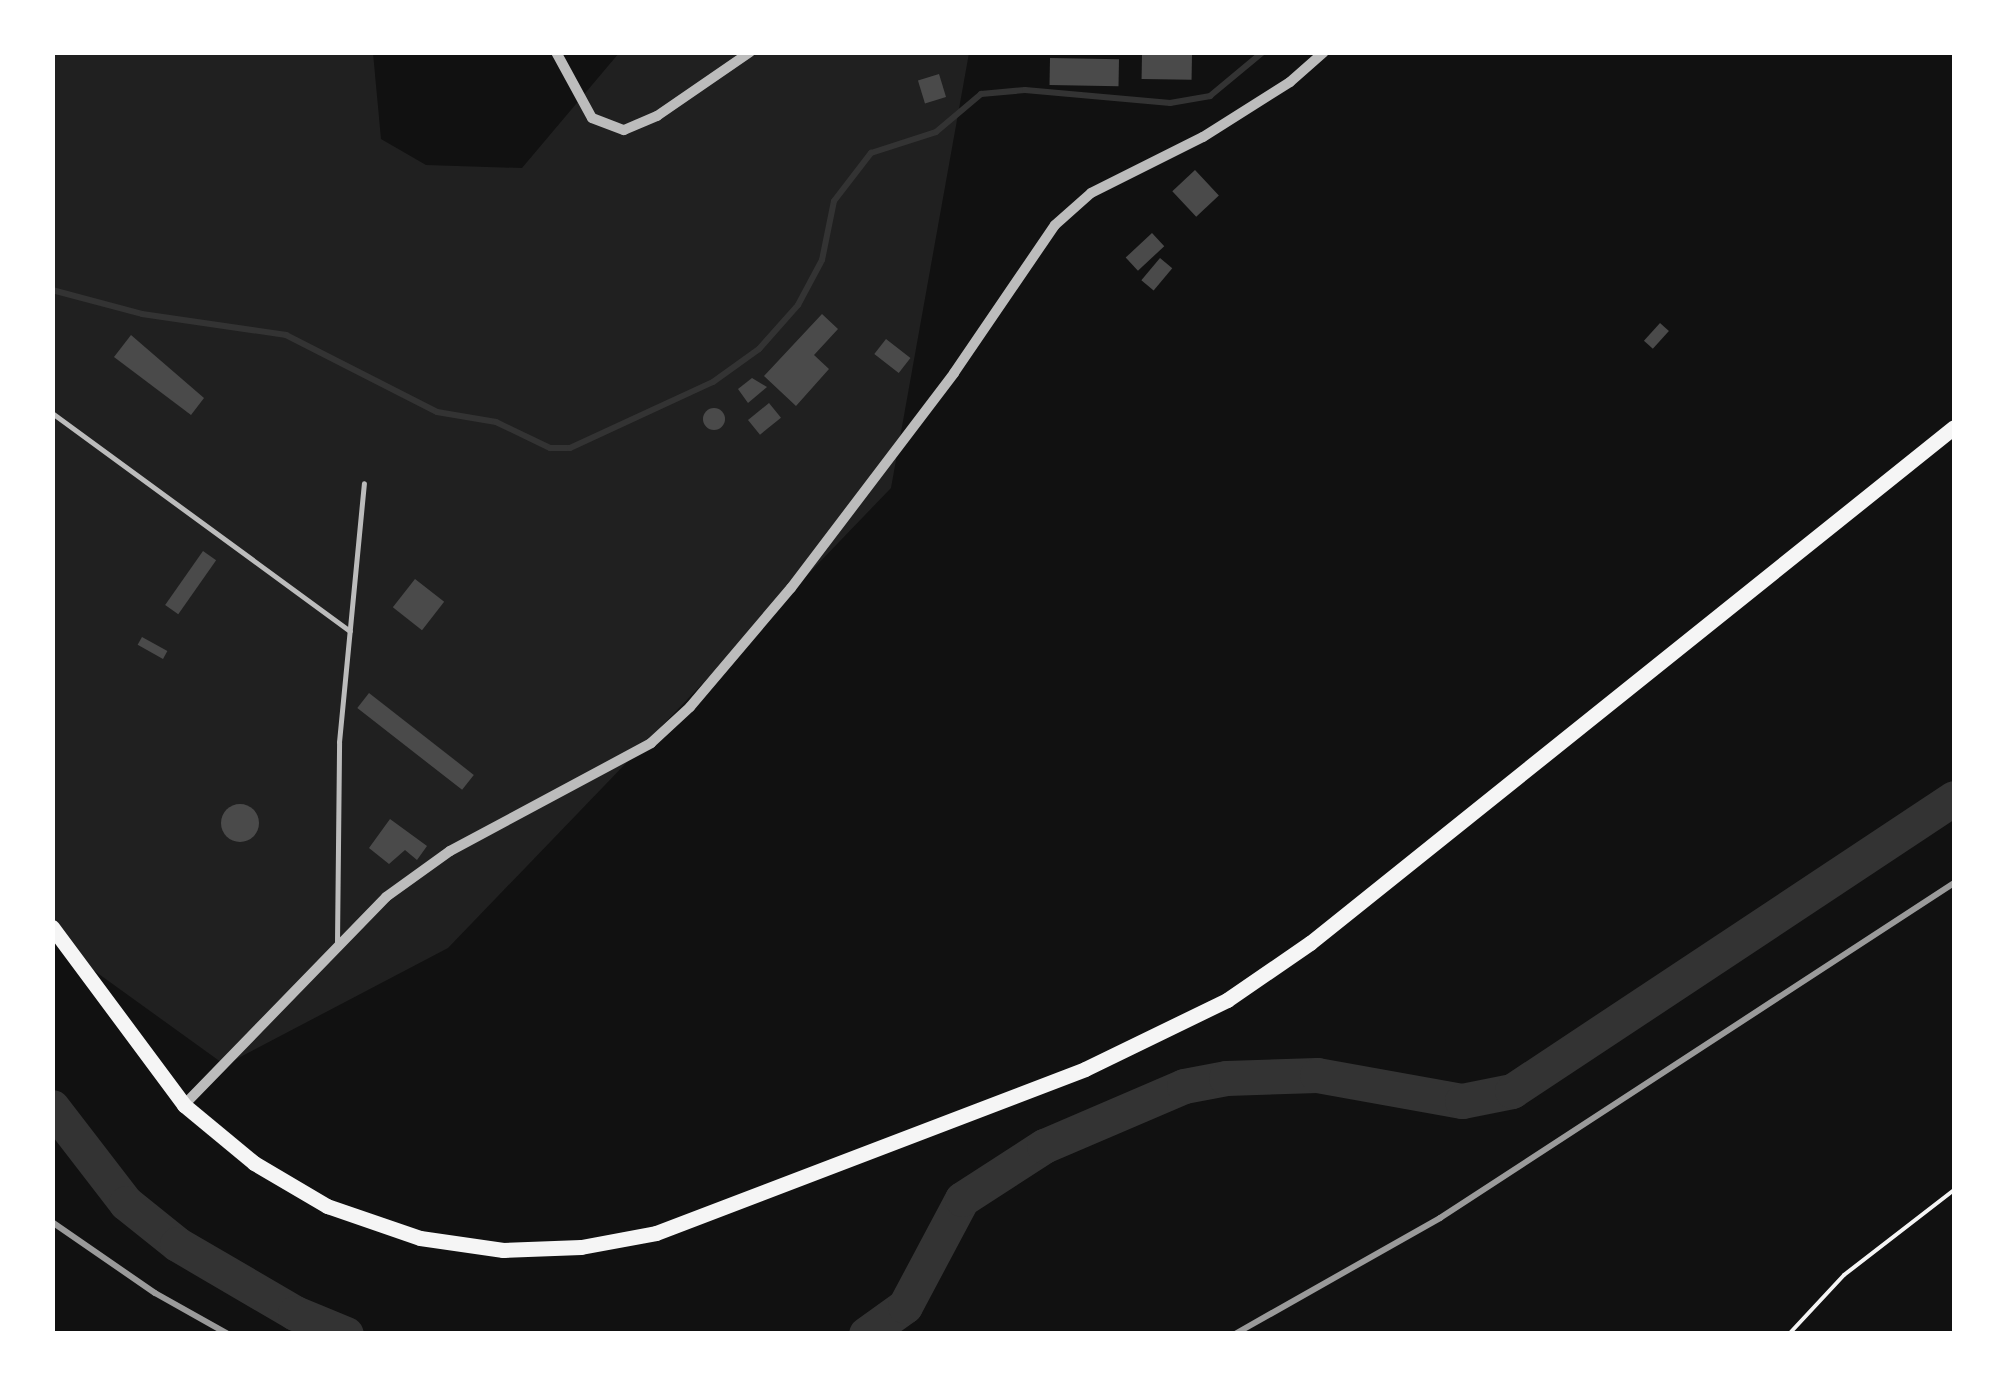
<!DOCTYPE html>
<style>
body{margin:0}
#map{position:relative;width:2007px;height:1386px;overflow:hidden;background:#111;font-family:Quicksand,sans-serif}
div>[style]{position:absolute}
.green>*{inset:0;background:#202020}
.stream>*{height:6px;margin:-3px;padding:0 3px;transform-origin:3px;border-radius:3px;background:#333}
.river>*{height:35px;margin:-17.5px;padding:0 17.5px;transform-origin:17.5px;border-radius:17.5px;background:#333}
.building>*{inset:0;background:#4a4a4a;transform-origin:0 0}
.round{border-radius:50%}
.path>*{height:4px;margin:-2px;padding:0 2px;transform-origin:2px;border-radius:2px;background:#f5f5f5}
.service>*{height:5px;margin:-2.5px;padding:0 2.5px;transform-origin:2.5px;border-radius:2.5px;background:#bcbcbc}
.minor>*{height:10px;margin:-5px;padding:0 5px;transform-origin:5px;border-radius:5px;background:#bcbcbc}
.primary>*{height:15px;margin:-7.5px;padding:0 7.5px;transform-origin:7.5px;border-radius:7.5px;background:#f5f5f5}
.rail>*{height:6px;margin:-3px;padding:0 3px;transform-origin:3px;border-radius:3px;background:#9a9a9a}
span{translate:-50% -50%;white-space:nowrap;text-align:center;line-height:1.15;-webkit-text-stroke:8px #fff;paint-order:stroke}
.frame{position:absolute;inset:0;border:55px solid #fff;pointer-events:none}
</style>
<div id="map">
<div class="green">
<i style="clip-path:polygon(53px 53px,373px 53px,381px 139px,426px 165px,522px 168px,619px 53px,969px 53px,891px 488px,448px 948px,225px 1065px,53px 941px)"></i>
</div>
<div class="stream">
<i style="left:52px;top:290px;width:93px;rotate:14.9deg"></i>
<i style="left:142px;top:314px;width:146px;rotate:8.3deg"></i>
<i style="left:286px;top:335px;width:169px;rotate:27deg"></i>
<i style="left:437px;top:412px;width:60px;rotate:9.6deg"></i>
<i style="left:496px;top:422px;width:60px;rotate:25.7deg"></i>
<i style="left:550px;top:448px;width:20px"></i>
<i style="left:570px;top:448px;width:157px;rotate:-24.8deg"></i>
<i style="left:713px;top:382px;width:57px;rotate:-35.7deg"></i>
<i style="left:759px;top:349px;width:59px;rotate:-48.4deg"></i>
<i style="left:798px;top:305px;width:51px;rotate:-61.9deg"></i>
<i style="left:822px;top:260px;width:60px;rotate:-78.5deg"></i>
<i style="left:834px;top:201px;width:61px;rotate:-52.4deg"></i>
<i style="left:871px;top:153px;width:68px;rotate:-17.9deg"></i>
<i style="left:936px;top:132px;width:59px;rotate:-40.2deg"></i>
<i style="left:981px;top:94px;width:44px;rotate:-5.2deg"></i>
<i style="left:1025px;top:90px;width:146px;rotate:5.1deg"></i>
<i style="left:1170px;top:103px;width:41px;rotate:-9.9deg"></i>
<i style="left:1210px;top:96px;width:69px;rotate:-39.7deg"></i>
</div>
<div class="river">
<i style="left:52px;top:1107px;width:121px;rotate:52.4deg"></i>
<i style="left:126px;top:1203px;width:65px;rotate:38.8deg"></i>
<i style="left:177px;top:1244px;width:137px;rotate:30.3deg"></i>
<i style="left:295px;top:1313px;width:55px;rotate:22.4deg"></i>
<i style="left:866px;top:1334px;width:48px;rotate:-35.7deg"></i>
<i style="left:905px;top:1306px;width:121px;rotate:-62deg"></i>
<i style="left:962px;top:1199px;width:98px;rotate:-32.9deg"></i>
<i style="left:1044px;top:1146px;width:152px;rotate:-23.2deg"></i>
<i style="left:1184px;top:1086px;width:43px;rotate:-10.8deg"></i>
<i style="left:1226px;top:1078px;width:91px;rotate:-1.9deg"></i>
<i style="left:1317px;top:1075px;width:147px;rotate:10.2deg"></i>
<i style="left:1462px;top:1101px;width:51px;rotate:-11.3deg"></i>
<i style="left:1512px;top:1091px;width:530px;rotate:-33.54deg"></i>
</div>
<div class="building">
<i style="left:1142px;top:54px;width:50px;height:25px;rotate:1deg"></i>
<i style="left:1050px;top:58px;width:69px;height:27px;rotate:1deg"></i>
<i style="left:939px;top:74px;width:24px;height:22px;rotate:73deg"></i>
<i style="left:1195px;top:170px;width:35px;height:31px;rotate:47deg"></i>
<i style="left:1152px;top:233px;width:18px;height:36px;rotate:47deg"></i>
<i style="left:1160px;top:258px;width:16px;height:29px;rotate:40deg"></i>
<i style="clip-path:polygon(822px 314px,838px 329px,814px 355px,829px 369px,796px 406px,764px 376px)"></i>
<i style="left:1660px;top:323px;width:12px;height:24px;rotate:42deg"></i>
<i style="clip-path:polygon(131px 335px,204px 398px,191px 415px,114px 357px)"></i>
<i style="left:886px;top:339px;width:31px;height:19px;rotate:38deg"></i>
<i style="clip-path:polygon(752px 378px,767px 387px,748px 403px,738px 389px)"></i>
<i style="left:769px;top:403px;width:19px;height:27px;rotate:51deg"></i>
<i class="round" style="left:703px;top:408px;width:22px;height:22px"></i>
<i style="left:203px;top:551px;width:16px;height:66px;rotate:35deg"></i>
<i style="left:415px;top:579px;width:37px;height:36px;rotate:38deg"></i>
<i style="left:142px;top:637px;width:29px;height:9px;rotate:29deg"></i>
<i style="left:369px;top:693px;width:133px;height:19px;rotate:38deg"></i>
<i class="round" style="left:221px;top:804px;width:38px;height:38px"></i>
<i style="clip-path:polygon(390px 819px,427px 846px,417px 860px,405px 850px,389px 864px,369px 848px)"></i>
</div>
<div class="path">
<i style="left:1789px;top:1334px;width:81px;rotate:-47deg"></i>
<i style="left:1844px;top:1275px;width:139px;rotate:-37.7deg"></i>
</div>
<div class="service">
<i style="left:52px;top:413px;width:369px;rotate:36.2deg"></i>
<i style="left:337px;top:942px;width:200px;rotate:-89.4deg"></i>
<i style="left:339px;top:742px;width:260px;rotate:-84.5deg"></i>
</div>
<div class="minor">
<i style="left:556px;top:52px;width:75px;rotate:61.4deg"></i>
<i style="left:592px;top:118px;width:34px;rotate:21deg"></i>
<i style="left:624px;top:130px;width:36px;rotate:-23deg"></i>
<i style="left:657px;top:116px;width:113px;rotate:-34.5deg"></i>
<i style="left:184px;top:1105px;width:290px;rotate:-45.8deg"></i>
<i style="left:386px;top:897px;width:79px;rotate:-35.7deg"></i>
<i style="left:450px;top:851px;width:228px;rotate:-28.2deg"></i>
<i style="left:651px;top:743px;width:53px;rotate:-42.7deg"></i>
<i style="left:690px;top:707px;width:156px;rotate:-49.7deg"></i>
<i style="left:791px;top:588px;width:270px;rotate:-52.8deg"></i>
<i style="left:954px;top:373px;width:179px;rotate:-55.7deg"></i>
<i style="left:1055px;top:225px;width:48px;rotate:-41.6deg"></i>
<i style="left:1091px;top:193px;width:125px;rotate:-26.6deg"></i>
<i style="left:1203px;top:137px;width:103px;rotate:-32.3deg"></i>
<i style="left:1290px;top:82px;width:45px;rotate:-41.4deg"></i>
</div>
<div class="primary">
<i style="left:52px;top:927px;width:222px;rotate:53.4deg"></i>
<i style="left:184px;top:1105px;width:91px;rotate:39.6deg"></i>
<i style="left:254px;top:1163px;width:85px;rotate:30.5deg"></i>
<i style="left:327px;top:1206px;width:98px;rotate:19deg"></i>
<i style="left:420px;top:1238px;width:84px;rotate:8.2deg"></i>
<i style="left:503px;top:1250px;width:78px;rotate:-2.2deg"></i>
<i style="left:581px;top:1247px;width:76px;rotate:-10.6deg"></i>
<i style="left:656px;top:1233px;width:459px;rotate:-20.9deg"></i>
<i style="left:1085px;top:1069px;width:158px;rotate:-25.9deg"></i>
<i style="left:1227px;top:1000px;width:101px;rotate:-34.5deg"></i>
<i style="left:1310px;top:943px;width:825px;rotate:-38.7deg"></i>
</div>
<div class="rail">
<i style="left:52px;top:1222px;width:125px;rotate:34.6deg"></i>
<i style="left:155px;top:1293px;width:84px;rotate:29.3deg"></i>
<i style="left:1235px;top:1334px;width:236px;rotate:-29.5deg"></i>
<i style="left:1440px;top:1218px;width:614px;rotate:-33.09deg"></i>
</div>
<div class="frame"></div>
</div>
